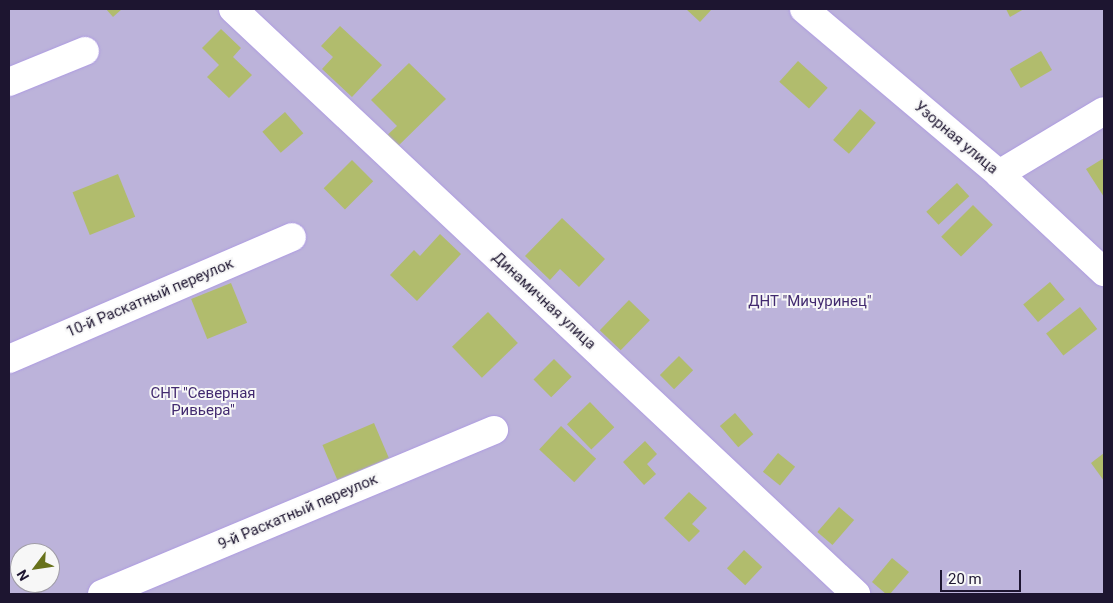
<!DOCTYPE html>
<meta charset="utf-8">
<style>
body{margin:0}
#map{position:relative;width:1113px;height:603px;overflow:hidden;background:#eae7f6;font-family:Roboto,sans-serif}
div>[style]{position:absolute}
.green>*{inset:0;background:#bcb3da}
.building>*{inset:0;background:#b1bc6d;transform-origin:0 0}
.roads{filter:drop-shadow(0 0 1px #ad9ae2) drop-shadow(0 0 1px #ad9ae2)}
.minor>*{height:28px;margin:-14px;padding:0 14px;transform-origin:14px;border-radius:14px;background:#fff}
span{translate:-50% -50%;white-space:nowrap;text-align:center;line-height:1.15;-webkit-text-stroke:4px #f7f7f7;paint-order:stroke}
.street-label{font-size:15px;color:#1d1530}
.park-label{font-size:15px;color:#422a6f}
.frame{position:absolute;inset:0;border:10px solid #1d1530;pointer-events:none}
.north{position:absolute;left:10px;top:543px;width:50px;height:50px;box-sizing:border-box;background:#f7f7f7;border:1px solid #a09da7;border-radius:50%;rotate:239deg;font-size:14px;font-weight:700;line-height:20px;text-align:center;color:#1d1530}
.north::after{content:'';display:block;margin:auto;width:18px;height:22px;background:#68721b;clip-path:polygon(50% 0,100% 100%,50% 72%,0 100%)}
.scale{position:absolute;left:940px;top:570px;width:81px;height:22px;box-sizing:border-box;border:2px solid #1d1530;border-top:0;padding-left:6px;font-size:15px;line-height:18px;white-space:nowrap;color:#1d1530;-webkit-text-stroke:4px #f7f7f7;paint-order:stroke}
</style>
<div id="map">
<div class="green">
<i style="clip-path:polygon(evenodd,9px 9px,1104px 9px,1104px 594px,9px 594px,9px 9px,20px 553px,50px 553px,50px 583px,20px 583px,20px 553px)"></i>
</div>
<div class="building">
<i style="clip-path:polygon(106px 9px,122px 9px,113px 17px)"></i>
<i style="clip-path:polygon(686px 9px,712px 9px,700px 22px)"></i>
<i style="clip-path:polygon(1006px 9px,1024px 9px,1010px 17px)"></i>
<i style="clip-path:polygon(340px 26px,382px 65px,352px 97px,322px 69px,333px 57px,321px 46px)"></i>
<i style="clip-path:polygon(221px 29px,241px 48px,233px 57px,252px 75px,229px 98px,207px 77px,219px 65px,202px 48px)"></i>
<i style="left:1041px;top:51px;width:22px;height:36px;rotate:60deg"></i>
<i style="left:798px;top:61px;width:40px;height:28px;rotate:42deg"></i>
<i style="clip-path:polygon(409px 63px,446px 99px,394px 150px,383px 139px,397px 126px,371px 100px)"></i>
<i style="left:860px;top:109px;width:21px;height:41px;rotate:41deg"></i>
<i style="left:285px;top:112px;width:28px;height:30px;rotate:49deg"></i>
<i style="clip-path:polygon(1104px 158px,1104px 197px,1086px 169px)"></i>
<i style="left:352px;top:160px;width:30px;height:40px;rotate:45deg"></i>
<i style="left:118px;top:174px;width:46px;height:49px;rotate:68deg"></i>
<i style="left:957px;top:183px;width:18px;height:42px;rotate:47deg"></i>
<i style="left:973px;top:205px;width:28px;height:45px;rotate:45deg"></i>
<i style="clip-path:polygon(562px 218px,605px 259px,579px 287px,560px 269px,550px 280px,525px 256px)"></i>
<i style="clip-path:polygon(440px 234px,461px 254px,417px 301px,390px 275px,414px 250px,420px 256px)"></i>
<i style="left:1050px;top:282px;width:23px;height:35px;rotate:50deg"></i>
<i style="left:231px;top:283px;width:43px;height:43px;rotate:68deg"></i>
<i style="left:629px;top:300px;width:29px;height:42px;rotate:44deg"></i>
<i style="left:1080px;top:307px;width:28px;height:43px;rotate:52deg"></i>
<i style="left:488px;top:312px;width:43px;height:50px;rotate:46deg"></i>
<i style="left:679px;top:356px;width:20px;height:27px;rotate:45deg"></i>
<i style="left:554px;top:359px;width:25px;height:29px;rotate:45deg"></i>
<i style="left:590px;top:402px;width:35px;height:32px;rotate:46deg"></i>
<i style="left:735px;top:413px;width:28px;height:20px;rotate:49deg"></i>
<i style="left:374px;top:423px;width:38px;height:56px;rotate:67deg"></i>
<i style="left:561px;top:426px;width:48px;height:32px;rotate:43deg"></i>
<i style="clip-path:polygon(645px 441px,657px 454px,647px 464px,656px 474px,644px 485px,623px 462px)"></i>
<i style="left:778px;top:453px;width:22px;height:24px;rotate:39deg"></i>
<i style="clip-path:polygon(1104px 453px,1104px 481px,1091px 463px)"></i>
<i style="clip-path:polygon(689px 492px,707px 508px,692px 524px,700px 531px,689px 542px,664px 518px)"></i>
<i style="left:839px;top:507px;width:20px;height:33px;rotate:41deg"></i>
<i style="left:744px;top:550px;width:25px;height:25px;rotate:43deg"></i>
<i style="clip-path:polygon(892px 558px,909px 572px,890px 594px,886px 594px,872px 582px)"></i>
</div>
<div class="roads">
<div class="minor">
<i style="left:233px;top:9px;width:855px;rotate:43.2deg"></i>
<i style="left:804px;top:9px;width:255px;rotate:40.2deg"></i>
<i style="left:999px;top:174px;width:144px;rotate:43deg"></i>
<i style="left:9px;top:82px;width:82px;rotate:-22.2deg"></i>
<i style="left:999px;top:174px;width:122px;rotate:-31deg"></i>
<i style="left:9px;top:359px;width:308px;rotate:-23.3deg"></i>
<i style="left:102px;top:594px;width:425px;rotate:-22.7deg"></i>
</div>
</div>
<div class="street-label">
<span style="left:956px;top:138px;rotate:40deg">Узорная улица</span>
<span style="left:150px;top:298px;rotate:-23deg">10-й Раскатный переулок</span>
<span style="left:544px;top:301px;rotate:43deg">Динамичная улица</span>
<span style="left:298px;top:512px;rotate:-23deg">9-й Раскатный переулок</span>
</div>
<div class="park-label">
<span style="left:810px;top:302px">ДНТ "Мичуринец"</span>
<span style="left:203px;top:402px">СНТ "Северная<br>Ривьера"</span>
</div>
<div class="frame"></div>
<div class="north">N</div>
<div class="scale">20 m</div>
</div>
